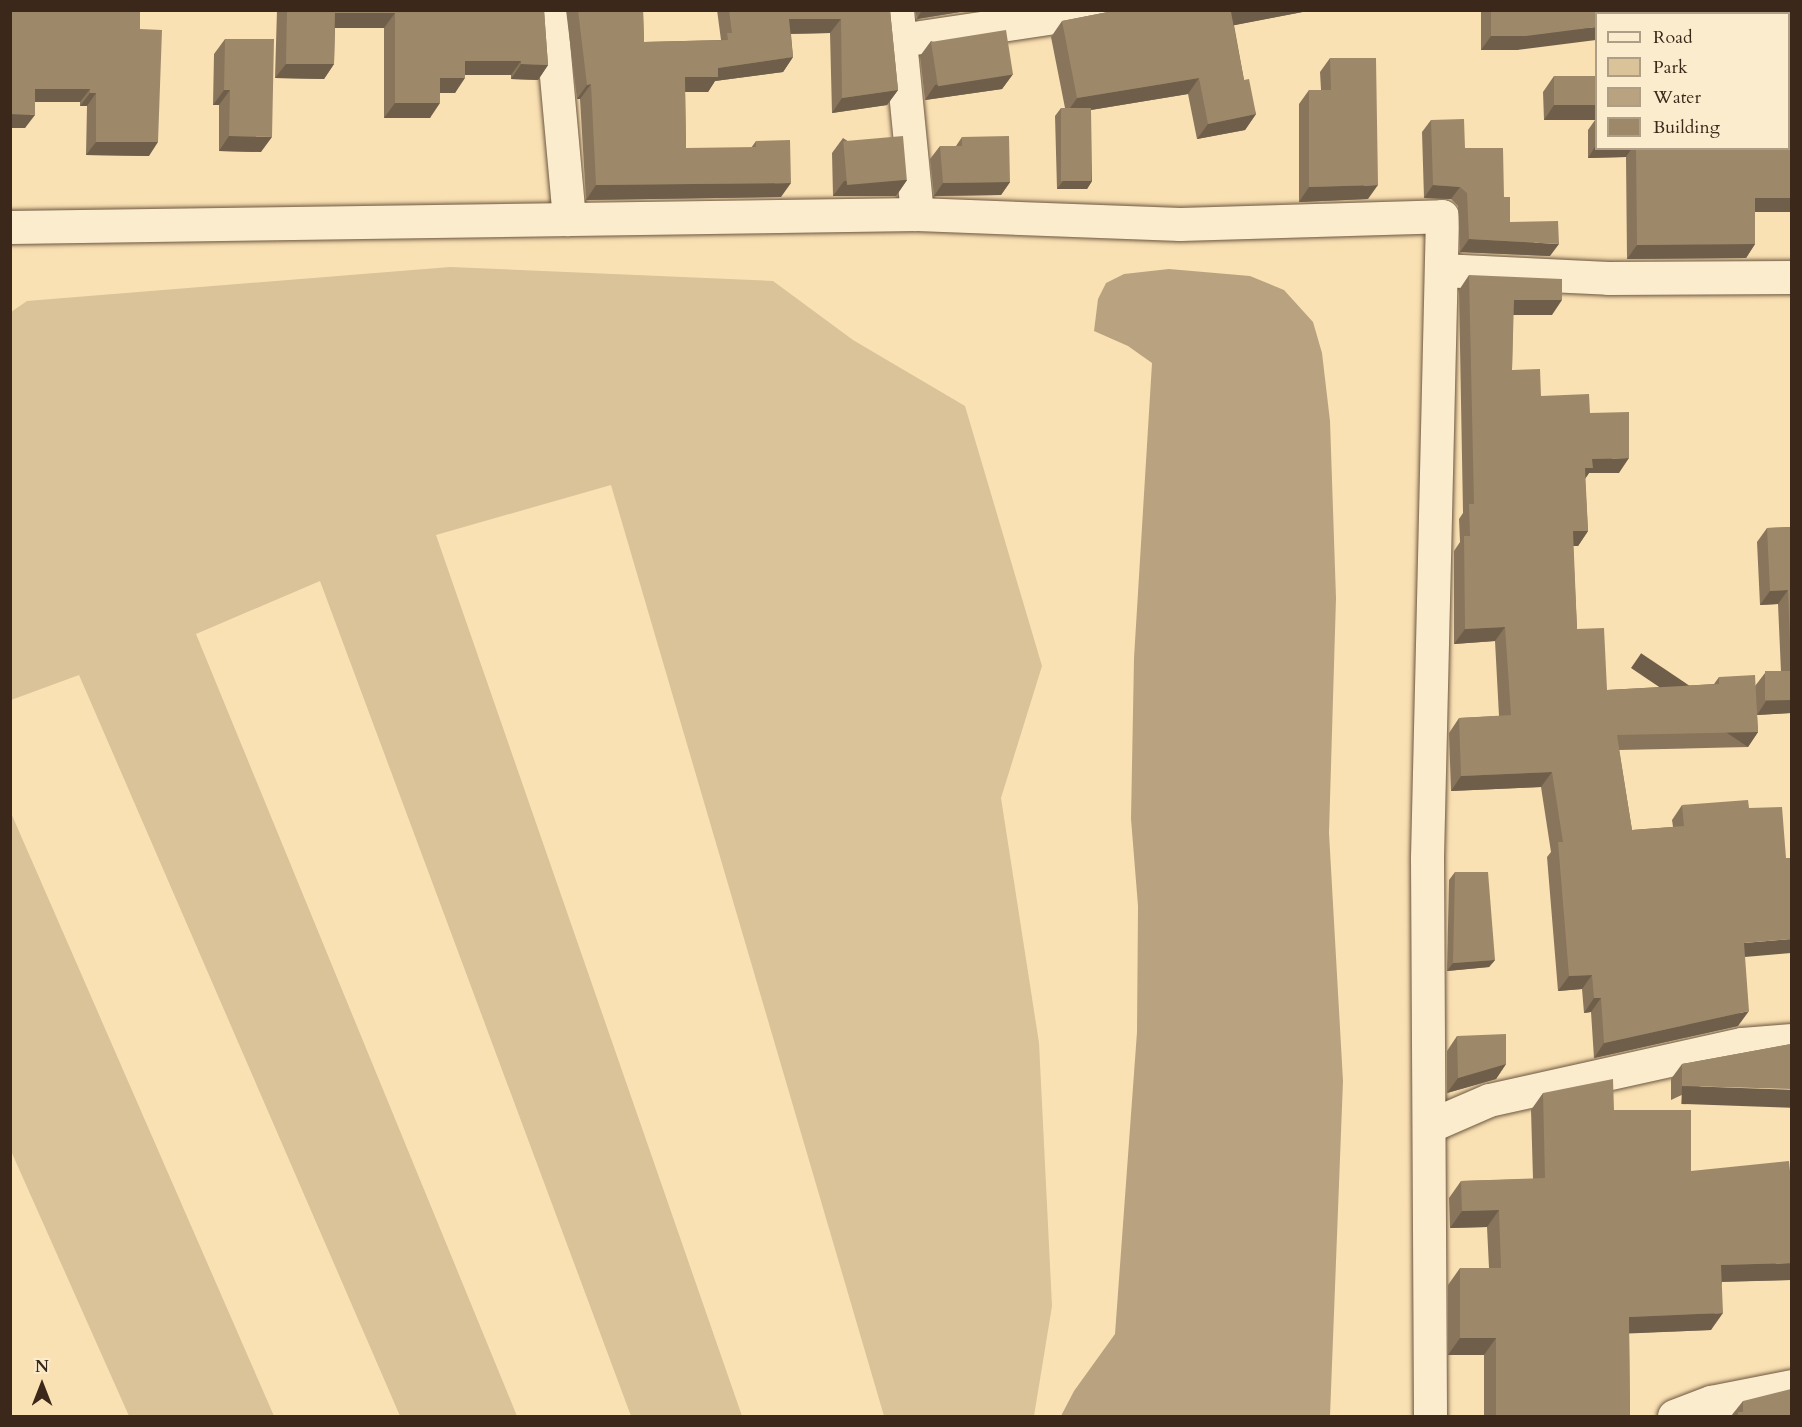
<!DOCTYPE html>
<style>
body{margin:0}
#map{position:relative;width:1802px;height:1427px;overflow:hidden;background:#fae1b3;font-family:Cardo,serif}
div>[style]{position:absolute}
.green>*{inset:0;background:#dac299}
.water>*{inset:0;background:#b9a27f}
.roads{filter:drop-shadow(0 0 2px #6b5640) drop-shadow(0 0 2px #6b5640)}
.minor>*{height:33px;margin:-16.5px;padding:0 16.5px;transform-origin:16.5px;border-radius:16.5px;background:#fcecce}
.wall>*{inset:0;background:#88755b}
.shaded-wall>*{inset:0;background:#6f5f4a;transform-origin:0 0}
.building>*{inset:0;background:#9e886a;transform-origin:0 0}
span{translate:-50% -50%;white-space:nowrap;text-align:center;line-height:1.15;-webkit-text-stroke:5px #fcecce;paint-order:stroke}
.frame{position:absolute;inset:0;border:12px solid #3b281a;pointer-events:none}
.legend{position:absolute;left:1595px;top:12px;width:195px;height:138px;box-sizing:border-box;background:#fcecce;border:2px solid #af9e86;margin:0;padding:8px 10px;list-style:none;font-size:18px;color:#3b281a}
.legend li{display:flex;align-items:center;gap:12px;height:30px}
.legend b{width:30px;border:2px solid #af9e86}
.north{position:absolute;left:12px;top:1355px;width:60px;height:60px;-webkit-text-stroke:4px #fcecce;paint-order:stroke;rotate:0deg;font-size:16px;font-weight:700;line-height:24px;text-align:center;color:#3b281a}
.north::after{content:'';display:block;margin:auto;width:21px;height:27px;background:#3b281a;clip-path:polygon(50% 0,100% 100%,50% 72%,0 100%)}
</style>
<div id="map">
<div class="green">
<i style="clip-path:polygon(450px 267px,773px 281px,853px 340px,965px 406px,1042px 666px,1001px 798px,1039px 1043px,1052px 1306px,1034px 1416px,884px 1416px,611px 485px,436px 535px,742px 1416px,631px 1416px,320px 581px,196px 634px,517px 1416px,400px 1416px,79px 675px,11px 700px,11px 312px,27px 301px)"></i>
<i style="clip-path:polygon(11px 813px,274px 1416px,129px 1416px,11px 1151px)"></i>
</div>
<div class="water">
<i style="clip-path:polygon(1169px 269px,1250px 276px,1284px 290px,1313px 322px,1322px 353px,1330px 421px,1336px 598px,1329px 833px,1343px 1081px,1330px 1416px,1061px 1416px,1074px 1391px,1115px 1334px,1137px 1032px,1138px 906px,1131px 819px,1134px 658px,1152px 363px,1128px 346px,1094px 331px,1098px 299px,1106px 283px,1124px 274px)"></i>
</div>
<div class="roads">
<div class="minor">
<i style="left:550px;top:10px;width:210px;rotate:84.8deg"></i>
<i style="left:897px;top:10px;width:205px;rotate:84.4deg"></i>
<i style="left:901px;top:40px;width:203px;rotate:-8.5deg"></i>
<i style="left:10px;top:227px;width:907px;rotate:-0.82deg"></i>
<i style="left:917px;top:214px;width:263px;rotate:2.2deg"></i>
<i style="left:1180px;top:224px;width:262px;rotate:-1.7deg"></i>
<i style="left:1442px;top:216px;width:643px;rotate:91.34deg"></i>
<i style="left:1427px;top:859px;width:557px;rotate:89.69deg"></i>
<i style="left:1441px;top:270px;width:167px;rotate:2.7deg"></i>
<i style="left:1608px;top:278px;width:184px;rotate:-0.3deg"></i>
<i style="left:1429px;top:1126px;width:65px;rotate:-23.4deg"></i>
<i style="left:1489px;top:1100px;width:259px;rotate:-12.5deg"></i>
<i style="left:1742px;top:1044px;width:50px;rotate:-4.6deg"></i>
<i style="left:1674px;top:1416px;width:40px;rotate:-21deg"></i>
<i style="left:1711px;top:1402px;width:83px;rotate:-11.2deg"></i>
</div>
</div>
<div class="wall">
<i style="clip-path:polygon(10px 10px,140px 29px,149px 156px,86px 155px,87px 106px,80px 106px,80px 102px,35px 102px,25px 128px,10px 128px)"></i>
<i style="clip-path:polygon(277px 10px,544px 10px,548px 65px,538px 80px,511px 79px,511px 75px,465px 75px,455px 93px,440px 93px,430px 118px,384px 118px,384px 28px,335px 28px,334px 64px,324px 79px,275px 78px)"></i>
<i style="clip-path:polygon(566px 10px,643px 10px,644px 42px,721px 40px,717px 10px,890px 10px,898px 90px,887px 105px,832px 113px,830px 33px,791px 34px,793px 57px,783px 72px,715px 81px,708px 92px,685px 92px,686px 148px,751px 148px,756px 141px,781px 197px,586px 200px,580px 99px,577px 99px)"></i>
<i style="clip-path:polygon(915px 10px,972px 10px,917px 19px)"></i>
<i style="clip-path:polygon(1118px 10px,1313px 10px,1234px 25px,1244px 80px,1256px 114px,1245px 130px,1197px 139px,1188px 94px,1091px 110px,1092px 181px,1087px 189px,1057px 189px,1055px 116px,1061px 108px,1065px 108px,1051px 37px,1062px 21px)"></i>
<i style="clip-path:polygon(1481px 10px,1791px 10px,1791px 212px,1755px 212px,1755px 244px,1746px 258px,1627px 259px,1626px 157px,1588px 158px,1588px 130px,1595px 120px,1544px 120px,1543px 92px,1554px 76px,1596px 76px,1596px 148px,1788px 148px,1788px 14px,1596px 14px,1517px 50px,1481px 50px)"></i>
<i style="clip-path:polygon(225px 39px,261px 152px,219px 151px,219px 105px,213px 105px,214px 54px)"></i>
<i style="clip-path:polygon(931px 41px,1013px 74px,1002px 89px,925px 100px,920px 56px)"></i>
<i style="clip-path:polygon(1330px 58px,1368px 199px,1299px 202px,1299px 104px,1309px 90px,1321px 90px,1320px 72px)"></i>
<i style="clip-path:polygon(1431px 120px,1504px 197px,1510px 222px,1550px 256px,1460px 252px,1458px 206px,1451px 199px,1424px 198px,1422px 132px)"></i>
<i style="clip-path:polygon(962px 137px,1010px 182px,1001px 195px,934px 196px,930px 159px,940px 146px,956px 146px)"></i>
<i style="clip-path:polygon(843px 138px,907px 180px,896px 196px,833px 196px,832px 153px)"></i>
<i style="clip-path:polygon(1469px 275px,1552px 315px,1513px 315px,1512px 370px,1541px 396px,1590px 413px,1619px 473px,1589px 473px,1585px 479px,1588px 531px,1578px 546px,1573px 546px,1577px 629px,1607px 690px,1714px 684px,1719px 677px,1755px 686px,1765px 673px,1781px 672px,1778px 604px,1760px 605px,1757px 542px,1767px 528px,1791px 527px,1791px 713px,1757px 715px,1758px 732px,1748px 747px,1619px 750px,1632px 830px,1673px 827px,1672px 820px,1682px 805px,1745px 957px,1738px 1026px,1594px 1058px,1591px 1012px,1584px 1013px,1582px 989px,1558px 991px,1547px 857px,1551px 852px,1541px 787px,1451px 791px,1449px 733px,1459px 718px,1499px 716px,1495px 641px,1454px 644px,1454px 551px,1460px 542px,1459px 519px,1463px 513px,1459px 290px)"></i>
<i style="clip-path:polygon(1455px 872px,1495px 960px,1489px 967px,1447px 971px,1449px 880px)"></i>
<i style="clip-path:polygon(1457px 1036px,1506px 1064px,1496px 1079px,1447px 1093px,1447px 1051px)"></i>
<i style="clip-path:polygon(1791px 1044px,1671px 1100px,1671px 1079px,1682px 1064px)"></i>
<i style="clip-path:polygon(1543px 1093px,1614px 1110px,1691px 1171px,1791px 1280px,1722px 1282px,1711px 1330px,1629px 1333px,1630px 1416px,1484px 1416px,1484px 1355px,1448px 1355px,1448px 1285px,1460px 1268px,1489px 1268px,1487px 1227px,1450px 1228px,1449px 1198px,1461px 1181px,1533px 1179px,1531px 1110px)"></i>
<i style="clip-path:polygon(1743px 1401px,1791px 1416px,1731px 1416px)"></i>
</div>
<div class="shaded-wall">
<i style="clip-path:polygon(922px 10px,972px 10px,917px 19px)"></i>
<i style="clip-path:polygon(1241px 10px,1313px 10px,1220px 28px,1231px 12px)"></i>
<i style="clip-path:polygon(335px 13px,395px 13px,384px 28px,325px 28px)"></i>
<i style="clip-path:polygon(789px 19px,841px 19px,830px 33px,779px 34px)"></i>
<i style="clip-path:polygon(1596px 27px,1596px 40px,1517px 50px,1481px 50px,1491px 36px)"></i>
<i style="clip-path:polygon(793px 57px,783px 72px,715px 81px,708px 92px,675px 92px,685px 77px,718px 68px)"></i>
<i style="clip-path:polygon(465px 61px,521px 61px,511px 75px,455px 75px)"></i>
<i style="clip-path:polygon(286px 64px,334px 64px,324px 79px,275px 78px)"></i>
<i style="clip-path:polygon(521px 64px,548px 65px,538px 80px,511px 79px)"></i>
<i style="clip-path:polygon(1013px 74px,1002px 89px,925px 100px,935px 85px)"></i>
<i style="clip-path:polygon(440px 78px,465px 78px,455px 93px,430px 93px)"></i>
<i style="clip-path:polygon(1199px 78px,1188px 94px,1066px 114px,1077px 98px)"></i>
<i style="clip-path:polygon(591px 84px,580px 99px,577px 99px,587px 85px)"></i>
<i style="clip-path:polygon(35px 89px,90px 89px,80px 102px,26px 102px)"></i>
<i style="clip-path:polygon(224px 90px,230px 90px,219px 105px,213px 105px)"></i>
<i style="clip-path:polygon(898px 90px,887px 105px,832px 113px,842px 98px)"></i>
<i style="clip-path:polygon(90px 93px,96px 93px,87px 106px,80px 106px)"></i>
<i style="clip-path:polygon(395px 103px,440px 103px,430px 118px,384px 118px)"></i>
<i style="clip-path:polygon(1554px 105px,1596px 105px,1596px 117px,1595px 120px,1544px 120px)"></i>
<i style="clip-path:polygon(10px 114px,35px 115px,25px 128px,10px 128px)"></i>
<i style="clip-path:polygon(1256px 114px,1245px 130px,1197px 139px,1208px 124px)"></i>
<i style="clip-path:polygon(229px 136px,272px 137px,261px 152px,219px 151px)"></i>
<i style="clip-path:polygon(96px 142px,158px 142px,149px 156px,86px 155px)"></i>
<i style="clip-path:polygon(1596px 145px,1596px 148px,1632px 148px,1626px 157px,1588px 158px)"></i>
<i style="clip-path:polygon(907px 180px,896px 196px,833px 196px,844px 181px)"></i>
<i style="clip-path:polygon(1063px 181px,1092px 181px,1087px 189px,1057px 189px)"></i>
<i style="clip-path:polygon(1010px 182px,1001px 195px,934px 196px,943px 183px)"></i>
<i style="clip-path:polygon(791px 183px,781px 197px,586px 200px,596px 185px)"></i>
<i style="clip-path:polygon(1378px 185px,1368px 199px,1299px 202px,1309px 187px)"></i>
<i style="clip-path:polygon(1433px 185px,1460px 187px,1451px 199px,1424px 198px)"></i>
<i style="clip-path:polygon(1755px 198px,1791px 198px,1791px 212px,1745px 212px)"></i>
<i style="clip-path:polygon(1469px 239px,1559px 244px,1550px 256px,1460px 252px)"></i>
<i style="clip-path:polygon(1755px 244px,1746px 258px,1627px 259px,1637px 245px)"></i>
<i style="clip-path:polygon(1514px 300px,1562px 300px,1552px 315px,1503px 315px)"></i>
<i style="clip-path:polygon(1629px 458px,1619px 473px,1589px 473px,1582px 483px,1574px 483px,1592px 459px)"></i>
<i style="clip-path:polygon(1573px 531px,1588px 531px,1578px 546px,1562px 546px)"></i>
<i style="clip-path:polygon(1788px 590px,1778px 604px,1760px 605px,1770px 591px)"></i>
<i style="clip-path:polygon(1505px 627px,1495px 641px,1454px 644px,1465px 629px)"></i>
<i style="clip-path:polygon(1791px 700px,1791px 713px,1757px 715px,1766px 701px)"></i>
<i style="left:1758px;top:732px;width:18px;height:141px;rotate:124deg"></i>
<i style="clip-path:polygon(1552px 772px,1541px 787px,1451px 791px,1461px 776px)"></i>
<i style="clip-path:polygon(1791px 939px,1791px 953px,1733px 958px,1744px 943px)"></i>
<i style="clip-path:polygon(1495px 960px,1489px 967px,1447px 971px,1453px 963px)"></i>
<i style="clip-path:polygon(1592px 975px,1582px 989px,1558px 991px,1569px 976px)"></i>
<i style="clip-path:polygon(1594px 998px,1601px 998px,1591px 1012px,1584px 1013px)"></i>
<i style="clip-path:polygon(1749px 1011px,1738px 1026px,1594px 1058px,1604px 1043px)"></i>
<i style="clip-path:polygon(1506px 1064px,1496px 1079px,1447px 1093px,1458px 1078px)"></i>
<i style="left:1682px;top:1086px;width:109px;height:18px;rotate:2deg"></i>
<i style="clip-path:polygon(1499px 1210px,1487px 1227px,1450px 1228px,1462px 1211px)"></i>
<i style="clip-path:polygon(1791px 1263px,1791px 1280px,1709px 1282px,1721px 1265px)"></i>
<i style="clip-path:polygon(1723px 1313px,1711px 1330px,1617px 1334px,1629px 1317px)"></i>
<i style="clip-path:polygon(1460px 1338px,1496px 1338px,1484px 1355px,1448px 1355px)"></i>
</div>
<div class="building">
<i style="clip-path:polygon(10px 10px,140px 10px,140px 29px,162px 30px,158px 142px,96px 142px,96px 93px,90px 93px,90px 89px,35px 89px,35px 115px,10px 114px)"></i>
<i style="clip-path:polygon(287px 10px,544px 10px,548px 65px,521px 64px,521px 61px,465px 61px,465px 78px,440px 78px,440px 103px,395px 103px,395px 13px,335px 13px,334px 64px,286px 64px)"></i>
<i style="clip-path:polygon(578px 10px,643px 10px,644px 42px,728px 40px,727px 33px,732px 33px,729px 10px,890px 10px,898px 90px,842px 98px,841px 19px,789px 19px,793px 57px,718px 68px,718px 77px,685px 77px,686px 148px,756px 147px,756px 141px,790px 140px,791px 183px,596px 185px,591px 84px,587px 85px)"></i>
<i style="clip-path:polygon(1118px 10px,1241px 10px,1231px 12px,1244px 80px,1249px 79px,1256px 114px,1208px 124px,1199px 78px,1077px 98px,1062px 21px)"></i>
<i style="clip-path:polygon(1491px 10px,1791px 10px,1791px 198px,1755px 198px,1755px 244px,1637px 245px,1636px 148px,1788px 148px,1788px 14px,1596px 14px,1596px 27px,1526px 36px,1491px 36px)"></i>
<i style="left:1006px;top:30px;width:45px;height:76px;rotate:81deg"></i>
<i style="clip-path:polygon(225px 39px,274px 39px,272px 137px,229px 136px,230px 90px,224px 90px)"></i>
<i style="clip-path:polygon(1330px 58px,1376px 58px,1378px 185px,1309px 187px,1309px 90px,1331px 90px)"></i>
<i style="left:1554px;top:76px;width:42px;height:29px"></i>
<i style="left:1061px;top:108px;width:30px;height:73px"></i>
<i style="clip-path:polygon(1464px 119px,1465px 148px,1503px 148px,1504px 197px,1510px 197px,1510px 222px,1558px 221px,1559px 244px,1469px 239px,1467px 193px,1460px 187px,1433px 185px,1431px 120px)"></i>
<i style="left:903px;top:136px;width:44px;height:60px;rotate:85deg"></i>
<i style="clip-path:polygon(1009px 136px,1010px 182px,943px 183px,940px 146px,962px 146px,962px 137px)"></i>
<i style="clip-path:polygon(1469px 275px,1562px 279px,1562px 300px,1514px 300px,1512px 370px,1540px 369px,1541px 396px,1589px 394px,1590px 413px,1629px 412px,1629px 458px,1592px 459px,1593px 468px,1585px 468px,1588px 531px,1573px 531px,1577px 629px,1604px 628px,1607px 690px,1719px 684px,1719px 677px,1755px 675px,1758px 732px,1617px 735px,1632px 830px,1684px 826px,1682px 805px,1748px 800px,1749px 808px,1782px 807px,1786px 858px,1791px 858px,1791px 939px,1744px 943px,1749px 1011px,1604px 1043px,1601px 998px,1594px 998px,1592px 975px,1569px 976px,1558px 842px,1563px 842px,1552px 772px,1461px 776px,1459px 718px,1511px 715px,1505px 627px,1465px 629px,1464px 536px,1470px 536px,1469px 504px,1474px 504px)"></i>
<i style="clip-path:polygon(1791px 527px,1791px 668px,1788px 590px,1770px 591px,1767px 528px)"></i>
<i style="left:1791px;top:671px;width:29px;height:26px;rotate:90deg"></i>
<i style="clip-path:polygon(1455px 872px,1488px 872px,1495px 960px,1453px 963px)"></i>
<i style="clip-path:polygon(1506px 1034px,1506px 1064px,1458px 1078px,1457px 1036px)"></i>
<i style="clip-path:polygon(1791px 1044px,1791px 1089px,1682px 1086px,1682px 1064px)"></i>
<i style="clip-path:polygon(1613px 1079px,1614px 1110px,1691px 1110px,1691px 1171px,1789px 1161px,1791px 1182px,1791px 1263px,1721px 1265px,1723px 1313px,1629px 1317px,1630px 1416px,1496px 1416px,1496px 1338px,1460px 1338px,1460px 1268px,1501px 1268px,1499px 1210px,1462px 1211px,1461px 1181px,1545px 1178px,1543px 1093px)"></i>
<i style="clip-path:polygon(1791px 1389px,1791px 1416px,1738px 1416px,1738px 1412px,1743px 1412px,1743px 1401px)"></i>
</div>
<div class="frame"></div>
<ul class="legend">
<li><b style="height:8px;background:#fcecce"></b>Road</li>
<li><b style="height:16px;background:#dac299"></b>Park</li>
<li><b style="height:16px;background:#b9a27f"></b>Water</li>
<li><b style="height:16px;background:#9e886a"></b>Building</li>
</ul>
<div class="north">N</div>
</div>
